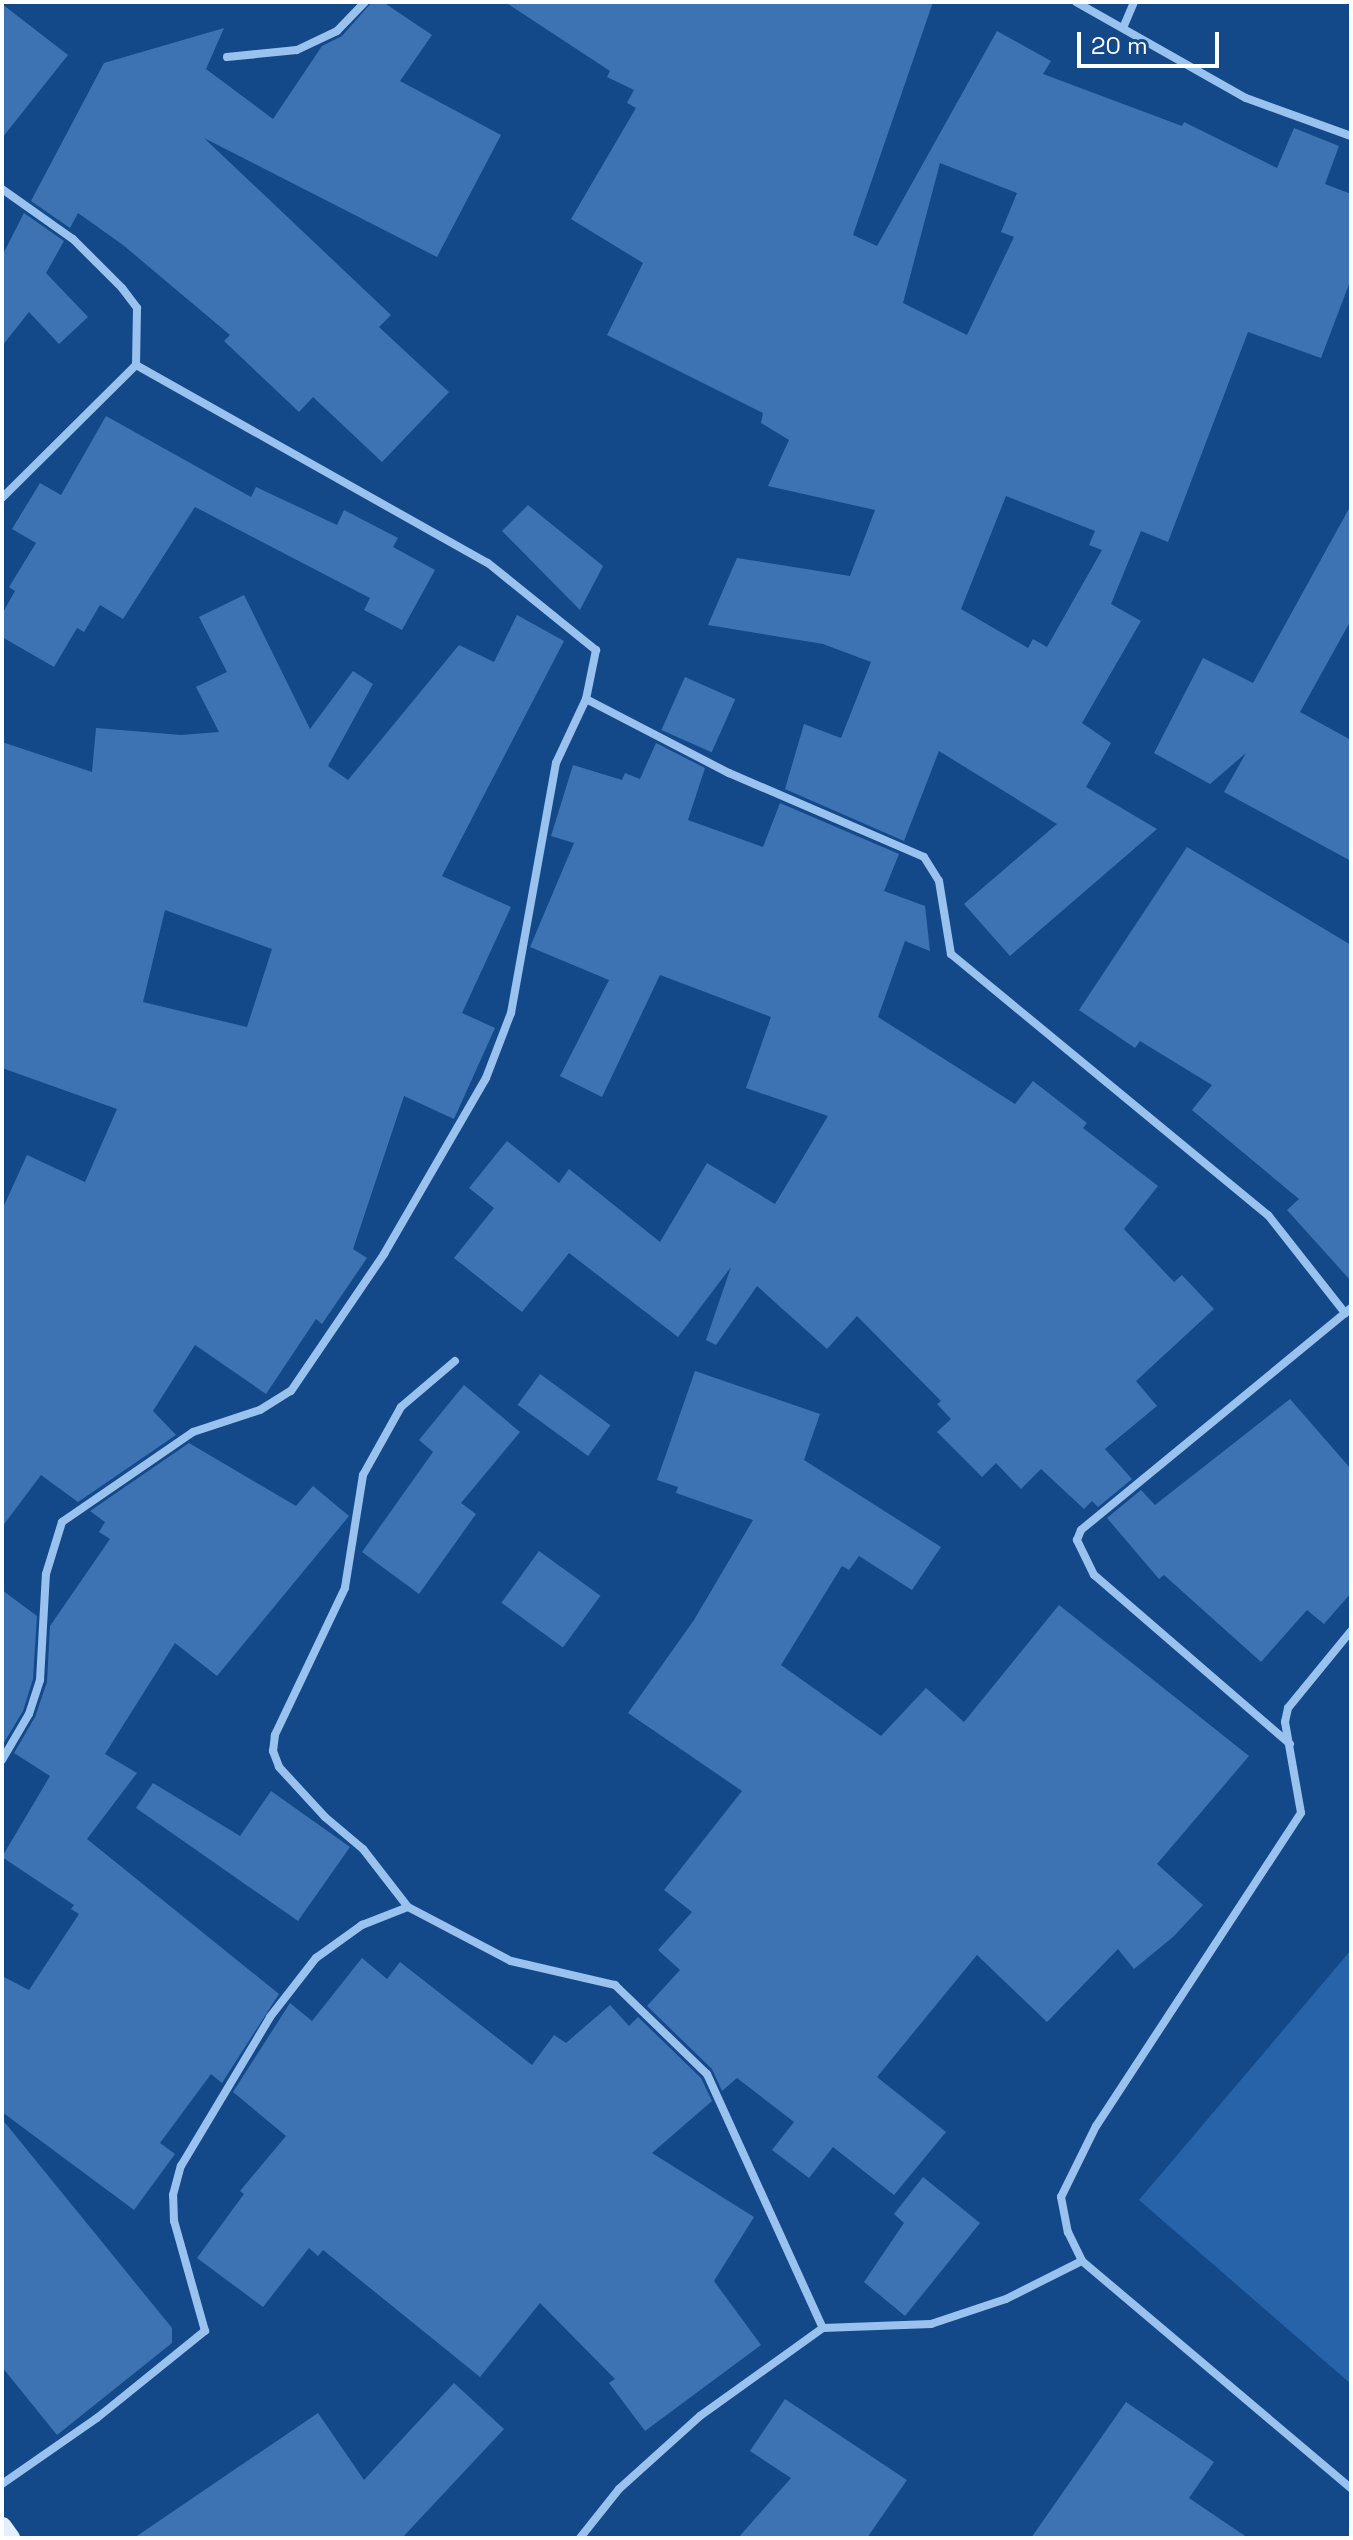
<!DOCTYPE html>
<style>
body{margin:0}
#map{position:relative;width:1353px;height:2540px;overflow:hidden;background:#144989;font-family:"Space Grotesk",sans-serif}
div>[style]{position:absolute}
.green>*{inset:0;background:#2663a8}
.building>*{inset:0;background:#3d73b2;transform-origin:0 0}
.street>*{height:8px;margin:-4px;padding:0 4px;transform-origin:4px;border-radius:4px;background:#9ac2ef}
.primary>*{height:20px;margin:-10px;padding:0 10px;transform-origin:10px;border-radius:10px;background:#e3eeff}
span{translate:-50% -50%;white-space:nowrap;text-align:center;line-height:1.15;-webkit-text-stroke:8px #144989;paint-order:stroke}
.frame{position:absolute;inset:0;border:4px solid #fff;pointer-events:none}
.scale{position:absolute;left:1077px;top:32px;width:142px;height:36px;box-sizing:border-box;border:4px solid #fff;border-top:0;padding-left:10px;font-size:24px;line-height:28px;white-space:nowrap;color:#fff;-webkit-text-stroke:6px #144989;paint-order:stroke}
</style>
<div id="map">
<div class="green">
<i style="clip-path:polygon(1351px 1950px,1351px 2384px,1139px 2200px)"></i>
</div>
<div class="building">
<i style="clip-path:polygon(372px 2px,383px 2px,432px 35px,400px 81px,501px 135px,437px 257px,204px 138px,391px 315px,379px 327px,449px 392px,382px 462px,313px 397px,299px 412px,224px 341px,230px 335px,123px 245px,78px 213px,70px 228px,31px 201px,104px 63px,224px 28px,206px 69px,273px 119px,322px 46px,342px 36px)"></i>
<i style="clip-path:polygon(evenodd,505px 2px,933px 2px,853px 235px,877px 246px,997px 31px,1051px 61px,1043px 74px,1182px 126px,1184px 122px,1277px 168px,1294px 128px,1339px 146px,1325px 184px,1351px 194px,1351px 279px,1321px 358px,1248px 332px,1168px 542px,1141px 531px,1111px 604px,1141px 621px,1082px 723px,1111px 743px,1086px 787px,1157px 829px,1010px 956px,964px 904px,1057px 824px,939px 751px,904px 841px,785px 789px,804px 724px,841px 738px,871px 662px,823px 644px,708px 625px,737px 558px,850px 576px,875px 510px,768px 486px,789px 440px,761px 423px,763px 413px,607px 335px,643px 263px,571px 219px,636px 108px,627px 103px,634px 90px,607px 77px,610px 71px,505px 2px,940px 163px,1017px 193px,1001px 232px,1014px 237px,967px 335px,903px 303px,940px 163px,505px 2px,1006px 496px,1095px 531px,1089px 545px,1102px 550px,1047px 647px,1033px 639px,1028px 648px,961px 609px,1006px 496px)"></i>
<i style="clip-path:polygon(2px 4px,68px 55px,2px 138px)"></i>
<i style="clip-path:polygon(24px 213px,64px 241px,46px 273px,88px 317px,59px 344px,29px 312px,2px 346px,2px 256px)"></i>
<i style="clip-path:polygon(106px 416px,251px 497px,256px 487px,337px 525px,344px 510px,398px 538px,393px 547px,435px 570px,402px 630px,364px 610px,370px 598px,195px 507px,123px 619px,100px 605px,84px 632px,77px 628px,54px 667px,2px 637px,2px 614px,15px 591px,9px 587px,36px 543px,12px 529px,40px 483px,61px 495px)"></i>
<i style="clip-path:polygon(528px 505px,603px 566px,580px 610px,502px 531px)"></i>
<i style="clip-path:polygon(1351px 505px,1351px 620px,1300px 712px,1351px 740px,1351px 861px,1224px 792px,1246px 753px,1210px 784px,1154px 753px,1203px 658px,1253px 683px)"></i>
<i style="clip-path:polygon(evenodd,244px 595px,310px 729px,353px 671px,373px 684px,328px 766px,348px 780px,459px 645px,494px 662px,517px 615px,564px 641px,442px 876px,511px 907px,462px 1013px,495px 1028px,454px 1119px,404px 1096px,353px 1249px,367px 1258px,322px 1324px,316px 1319px,266px 1394px,195px 1345px,153px 1411px,176px 1435px,78px 1502px,41px 1475px,2px 1527px,2px 1210px,27px 1155px,85px 1182px,117px 1109px,2px 1068px,2px 742px,92px 772px,96px 728px,181px 735px,219px 732px,196px 687px,227px 672px,199px 617px,244px 595px,165px 910px,272px 949px,247px 1027px,143px 1002px,165px 910px)"></i>
<i style="left:685px;top:677px;width:55px;height:58px;rotate:24deg"></i>
<i style="clip-path:polygon(656px 743px,705px 768px,688px 820px,763px 847px,780px 803px,899px 854px,884px 891px,925px 906px,930px 951px,905px 941px,878px 1017px,1015px 1104px,1033px 1081px,1087px 1123px,1083px 1128px,1158px 1186px,1124px 1229px,1174px 1282px,1182px 1275px,1214px 1309px,1136px 1381px,1157px 1406px,1105px 1449px,1132px 1479px,1098px 1507px,1092px 1501px,1084px 1509px,1041px 1469px,1021px 1489px,996px 1463px,982px 1477px,937px 1432px,951px 1419px,937px 1404px,941px 1401px,857px 1316px,827px 1349px,757px 1286px,716px 1345px,706px 1340px,731px 1267px,678px 1337px,569px 1253px,522px 1312px,454px 1258px,494px 1208px,469px 1188px,507px 1141px,559px 1183px,569px 1169px,660px 1242px,707px 1163px,775px 1204px,828px 1116px,746px 1088px,771px 1017px,660px 975px,602px 1097px,560px 1076px,609px 980px,530px 947px,574px 843px,551px 836px,573px 765px,622px 780px,625px 773px,640px 779px)"></i>
<i style="clip-path:polygon(1187px 847px,1351px 945px,1351px 1281px,1287px 1210px,1299px 1199px,1192px 1110px,1212px 1085px,1140px 1041px,1135px 1048px,1079px 1010px)"></i>
<i style="clip-path:polygon(695px 1371px,820px 1414px,804px 1460px,941px 1547px,912px 1590px,859px 1556px,849px 1570px,842px 1566px,781px 1665px,881px 1736px,926px 1688px,964px 1722px,1059px 1605px,1249px 1756px,1157px 1864px,1203px 1905px,1173px 1937px,1134px 1969px,1118px 1949px,1047px 2022px,977px 1955px,877px 2077px,946px 2132px,894px 2195px,833px 2147px,809px 2178px,772px 2150px,794px 2122px,737px 2078px,722px 2091px,712px 2069px,647px 2006px,680px 1970px,658px 1950px,692px 1912px,664px 1890px,742px 1791px,628px 1713px,694px 1620px,753px 1520px,676px 1493px,678px 1487px,657px 1480px)"></i>
<i style="left:540px;top:1374px;width:87px;height:38px;rotate:36deg"></i>
<i style="clip-path:polygon(464px 1385px,520px 1432px,461px 1503px,476px 1514px,419px 1594px,362px 1552px,433px 1452px,419px 1440px)"></i>
<i style="clip-path:polygon(1290px 1399px,1351px 1469px,1351px 1593px,1324px 1624px,1307px 1610px,1261px 1662px,1164px 1575px,1159px 1579px,1107px 1518px,1141px 1490px,1155px 1505px)"></i>
<i style="clip-path:polygon(189px 1443px,296px 1506px,313px 1486px,349px 1516px,217px 1676px,175px 1643px,105px 1754px,137px 1773px,87px 1839px,279px 1994px,222px 2083px,211px 2074px,160px 2143px,175px 2154px,134px 2210px,2px 2112px,2px 1976px,29px 1990px,79px 1914px,71px 1909px,74px 1905px,2px 1857px,50px 1776px,14px 1753px,35px 1717px,47px 1682px,50px 1626px,110px 1539px,99px 1532px,105px 1522px,90px 1511px)"></i>
<i style="left:539px;top:1551px;width:76px;height:64px;rotate:36deg"></i>
<i style="clip-path:polygon(2px 1590px,37px 1616px,33px 1679px,23px 1711px,2px 1746px)"></i>
<i style="clip-path:polygon(153px 1783px,240px 1836px,271px 1791px,350px 1847px,298px 1921px,136px 1808px)"></i>
<i style="clip-path:polygon(362px 1958px,387px 1979px,400px 1962px,532px 2065px,554px 2035px,566px 2043px,610px 2005px,629px 2026px,638px 2017px,701px 2078px,712px 2101px,652px 2153px,754px 2217px,714px 2281px,761px 2345px,645px 2431px,609px 2383px,615px 2379px,540px 2303px,480px 2377px,323px 2250px,318px 2256px,309px 2248px,263px 2307px,197px 2258px,244px 2194px,240px 2191px,286px 2136px,233px 2092px,290px 2003px,312px 2021px)"></i>
<i style="clip-path:polygon(2px 2119px,172px 2328px,172px 2343px,57px 2435px,2px 2367px)"></i>
<i style="clip-path:polygon(923px 2177px,980px 2223px,905px 2316px,864px 2282px,904px 2223px,894px 2214px)"></i>
<i style="clip-path:polygon(454px 2383px,504px 2429px,402px 2538px,134px 2538px,318px 2413px,364px 2480px)"></i>
<i style="clip-path:polygon(785px 2399px,907px 2480px,867px 2538px,738px 2538px,791px 2478px,750px 2451px)"></i>
<i style="clip-path:polygon(1126px 2402px,1214px 2462px,1189px 2498px,1248px 2538px,1031px 2538px)"></i>
</div>
<div class="street">
<i style="left:1076px;top:2px;width:195px;rotate:29.5deg"></i>
<i style="left:1246px;top:98px;width:112px;rotate:19.9deg"></i>
<i style="left:1123px;top:28px;width:28px;rotate:-67deg"></i>
<i style="left:227px;top:57px;width:70px;rotate:-5.7deg"></i>
<i style="left:297px;top:50px;width:44px;rotate:-25.4deg"></i>
<i style="left:337px;top:31px;width:40px;rotate:-46deg"></i>
<i style="left:2px;top:189px;width:87px;rotate:35.2deg"></i>
<i style="left:73px;top:239px;width:69px;rotate:45deg"></i>
<i style="left:122px;top:288px;width:25px;rotate:53deg"></i>
<i style="left:137px;top:308px;width:57px;rotate:91deg"></i>
<i style="left:2px;top:498px;width:189px;rotate:-44.8deg"></i>
<i style="left:136px;top:365px;width:404px;rotate:29.4deg"></i>
<i style="left:488px;top:563px;width:139px;rotate:38.9deg"></i>
<i style="left:596px;top:650px;width:50px;rotate:101.5deg"></i>
<i style="left:586px;top:699px;width:161px;rotate:27.4deg"></i>
<i style="left:729px;top:773px;width:212px;rotate:23.3deg"></i>
<i style="left:924px;top:857px;width:28px;rotate:58deg"></i>
<i style="left:939px;top:881px;width:74px;rotate:80.7deg"></i>
<i style="left:951px;top:954px;width:411px;rotate:39.5deg"></i>
<i style="left:1268px;top:1215px;width:125px;rotate:51.8deg"></i>
<i style="left:1345px;top:1313px;width:8px;rotate:-40deg"></i>
<i style="left:455px;top:1361px;width:71px;rotate:139.6deg"></i>
<i style="left:401px;top:1407px;width:78px;rotate:119.2deg"></i>
<i style="left:363px;top:1475px;width:114px;rotate:99.1deg"></i>
<i style="left:345px;top:1588px;width:163px;rotate:115.5deg"></i>
<i style="left:275px;top:1735px;width:16px;rotate:97deg"></i>
<i style="left:273px;top:1751px;width:17px;rotate:69deg"></i>
<i style="left:279px;top:1767px;width:68px;rotate:47.4deg"></i>
<i style="left:325px;top:1817px;width:50px;rotate:40.1deg"></i>
<i style="left:363px;top:1849px;width:73px;rotate:52.2deg"></i>
<i style="left:408px;top:1907px;width:116px;rotate:27.7deg"></i>
<i style="left:511px;top:1961px;width:107px;rotate:13deg"></i>
<i style="left:615px;top:1985px;width:128px;rotate:44.1deg"></i>
<i style="left:707px;top:2074px;width:279px;rotate:65.5deg"></i>
<i style="left:1351px;top:1631px;width:99px;rotate:129.3deg"></i>
<i style="left:1288px;top:1708px;width:14px;rotate:102deg"></i>
<i style="left:1285px;top:1722px;width:92px;rotate:80deg"></i>
<i style="left:1301px;top:1813px;width:374px;rotate:123.2deg"></i>
<i style="left:1096px;top:2126px;width:79px;rotate:116.2deg"></i>
<i style="left:1061px;top:2197px;width:36px;rotate:79deg"></i>
<i style="left:1068px;top:2232px;width:32px;rotate:64deg"></i>
<i style="left:1082px;top:2261px;width:352px;rotate:40.2deg"></i>
<i style="left:1290px;top:1744px;width:259px;rotate:-139.2deg"></i>
<i style="left:1094px;top:1575px;width:39px;rotate:-116deg"></i>
<i style="left:1077px;top:1540px;width:11px;rotate:-68deg"></i>
<i style="left:1081px;top:1530px;width:342px;rotate:-39.4deg"></i>
<i style="left:2px;top:1760px;width:53px;rotate:-59.6deg"></i>
<i style="left:29px;top:1714px;width:36px;rotate:-72deg"></i>
<i style="left:40px;top:1680px;width:106px;rotate:-86.8deg"></i>
<i style="left:46px;top:1574px;width:54px;rotate:-72.9deg"></i>
<i style="left:62px;top:1522px;width:159px;rotate:-34.5deg"></i>
<i style="left:193px;top:1432px;width:71px;rotate:-18.2deg"></i>
<i style="left:260px;top:1410px;width:36px;rotate:-32deg"></i>
<i style="left:291px;top:1391px;width:166px;rotate:-55.8deg"></i>
<i style="left:384px;top:1254px;width:203px;rotate:-59.9deg"></i>
<i style="left:486px;top:1078px;width:70px;rotate:-69deg"></i>
<i style="left:511px;top:1013px;width:254px;rotate:-79.8deg"></i>
<i style="left:556px;top:763px;width:71px;rotate:-64.9deg"></i>
<i style="left:2px;top:2484px;width:116px;rotate:-34.8deg"></i>
<i style="left:97px;top:2418px;width:139px;rotate:-38.9deg"></i>
<i style="left:205px;top:2331px;width:114px;rotate:-105.7deg"></i>
<i style="left:174px;top:2221px;width:26px;rotate:-92deg"></i>
<i style="left:173px;top:2195px;width:30px;rotate:-75deg"></i>
<i style="left:181px;top:2166px;width:174px;rotate:-59.1deg"></i>
<i style="left:270px;top:2017px;width:75px;rotate:-52.1deg"></i>
<i style="left:316px;top:1958px;width:57px;rotate:-35.7deg"></i>
<i style="left:362px;top:1925px;width:49px;rotate:-21.4deg"></i>
<i style="left:580px;top:2538px;width:63px;rotate:-51.5deg"></i>
<i style="left:619px;top:2489px;width:109px;rotate:-42deg"></i>
<i style="left:700px;top:2416px;width:151px;rotate:-35.6deg"></i>
<i style="left:823px;top:2328px;width:108px;rotate:-2.1deg"></i>
<i style="left:931px;top:2324px;width:79px;rotate:-18.4deg"></i>
<i style="left:1006px;top:2299px;width:85px;rotate:-26.6deg"></i>
</div>
<div class="primary">
<i style="left:2px;top:2527px;width:14px;rotate:54deg"></i>
</div>
<div class="frame"></div>
<div class="scale">20 m</div>
</div>
